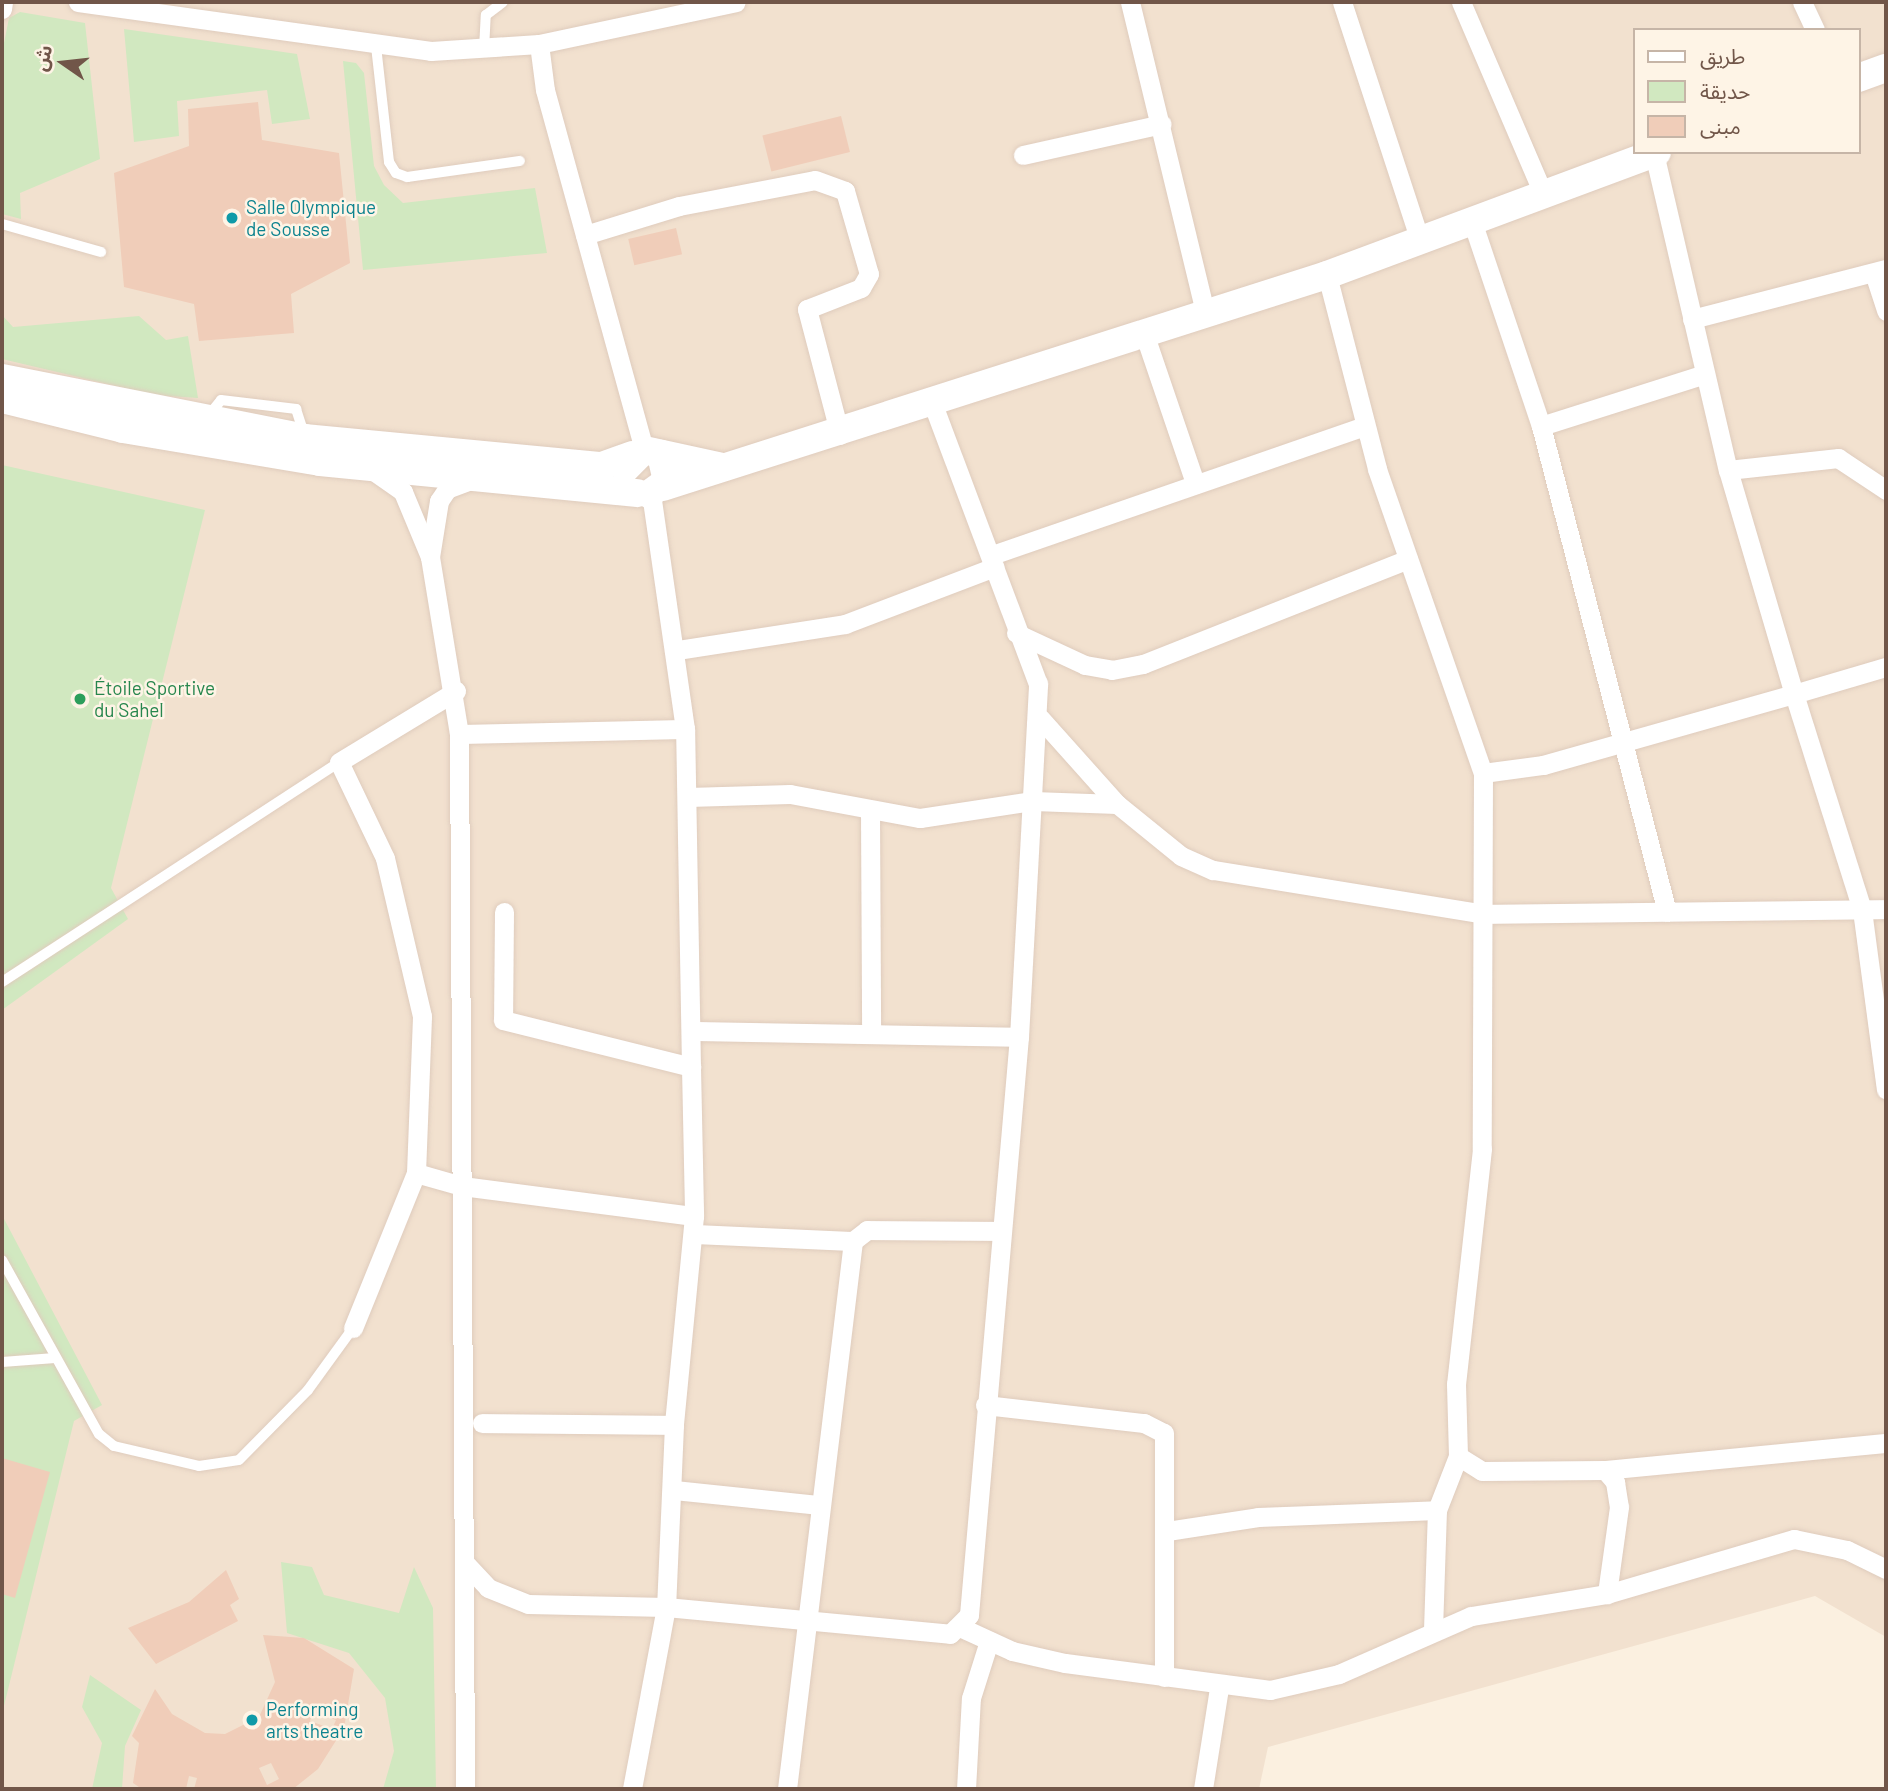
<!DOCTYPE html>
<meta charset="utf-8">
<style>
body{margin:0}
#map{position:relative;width:1888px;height:1791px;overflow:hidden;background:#fbf0e0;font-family:Barlow,"Noto Sans Arabic",sans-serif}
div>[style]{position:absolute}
.residential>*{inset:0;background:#f2e1cf}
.green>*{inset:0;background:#d1e8c0}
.building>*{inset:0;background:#f0cdb9;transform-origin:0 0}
.roads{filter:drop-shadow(0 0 2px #dfccbd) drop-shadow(0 0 2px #dfccbd)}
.service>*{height:10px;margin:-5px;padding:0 5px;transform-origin:5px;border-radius:5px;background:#fff}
.minor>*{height:19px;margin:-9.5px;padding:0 9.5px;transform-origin:9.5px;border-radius:9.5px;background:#fff}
.secondary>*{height:28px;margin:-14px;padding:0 14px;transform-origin:14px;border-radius:14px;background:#fff}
.dots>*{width:19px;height:19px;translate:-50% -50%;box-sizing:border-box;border:4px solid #fef4e6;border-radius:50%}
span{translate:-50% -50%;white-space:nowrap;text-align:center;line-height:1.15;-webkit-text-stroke:5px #fef4e6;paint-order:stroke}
.culture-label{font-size:19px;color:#0d838f}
.left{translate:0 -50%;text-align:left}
.leisure-label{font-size:19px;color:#27864d}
.frame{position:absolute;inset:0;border:4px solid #715649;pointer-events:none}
.legend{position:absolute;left:1633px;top:28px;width:228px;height:126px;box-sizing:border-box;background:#fef4e6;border:2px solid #c6b5a7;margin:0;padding:9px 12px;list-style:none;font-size:21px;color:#715649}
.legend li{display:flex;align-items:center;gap:14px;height:35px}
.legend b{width:35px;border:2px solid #c6b5a7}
.north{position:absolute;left:28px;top:28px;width:70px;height:70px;-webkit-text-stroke:5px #fef4e6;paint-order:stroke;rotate:284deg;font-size:19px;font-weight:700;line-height:28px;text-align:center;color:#715649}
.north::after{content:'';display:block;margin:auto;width:24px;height:32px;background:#715649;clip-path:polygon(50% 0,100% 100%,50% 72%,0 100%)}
</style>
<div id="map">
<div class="residential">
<i style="clip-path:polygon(evenodd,2px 2px,1886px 2px,1886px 1637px,1815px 1596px,1268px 1747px,1259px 1789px,2px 1789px,2px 2px,1634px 30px,1858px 30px,1858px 152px,1634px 152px,1634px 30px)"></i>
</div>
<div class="green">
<i style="clip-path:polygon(20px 12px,85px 23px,100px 159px,20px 193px,21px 219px,2px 214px,2px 53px,9px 18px)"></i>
<i style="clip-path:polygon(124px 29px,297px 54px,310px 119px,272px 124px,267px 90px,177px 101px,179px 136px,134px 142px)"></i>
<i style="clip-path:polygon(343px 61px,356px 63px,364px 73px,374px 166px,384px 185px,403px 203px,535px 188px,547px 253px,363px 270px)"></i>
<i style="clip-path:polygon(2px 315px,13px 327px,139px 316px,166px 340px,188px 336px,198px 398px,154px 395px,2px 359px)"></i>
<i style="clip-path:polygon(2px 465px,205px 510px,111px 888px,128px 919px,2px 1010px)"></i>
<i style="clip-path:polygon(2px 1215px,102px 1405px,74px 1421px,2px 1714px)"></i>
<i style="clip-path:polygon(281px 1562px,312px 1567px,324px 1595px,399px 1613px,414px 1567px,433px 1608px,436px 1789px,383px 1789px,394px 1751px,385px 1698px,349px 1653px,287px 1633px)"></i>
<i style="clip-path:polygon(90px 1675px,141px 1710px,125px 1746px,122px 1789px,92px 1789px,102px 1743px,82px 1707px)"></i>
</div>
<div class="building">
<i style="clip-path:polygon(258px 102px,262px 140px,339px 153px,350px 263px,291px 294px,294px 333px,199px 341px,194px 304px,124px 287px,114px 173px,189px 146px,188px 109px)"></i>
<i style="left:841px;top:116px;width:37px;height:81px;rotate:76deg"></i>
<i style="left:676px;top:228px;width:27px;height:49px;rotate:77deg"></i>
<i style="clip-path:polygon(2px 1458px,50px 1472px,15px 1598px,2px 1594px)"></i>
<i style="clip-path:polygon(226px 1570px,239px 1599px,230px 1605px,238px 1621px,156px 1664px,128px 1628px,189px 1602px)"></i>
<i style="clip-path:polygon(evenodd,263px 1635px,304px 1638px,354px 1669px,344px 1728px,318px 1769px,293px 1789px,194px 1789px,197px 1778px,189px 1776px,186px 1789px,142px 1789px,133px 1783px,139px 1743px,132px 1736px,155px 1689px,172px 1714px,205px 1733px,225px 1734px,259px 1717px,275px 1682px,263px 1635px,313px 1712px,336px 1720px,332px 1729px,310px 1721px,313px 1712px,263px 1635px,271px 1763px,279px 1779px,267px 1785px,259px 1768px,271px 1763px)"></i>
</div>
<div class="roads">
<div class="service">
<i style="left:376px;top:46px;width:117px;rotate:83.6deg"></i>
<i style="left:389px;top:162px;width:13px;rotate:58deg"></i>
<i style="left:396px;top:173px;width:12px;rotate:20deg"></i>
<i style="left:407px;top:177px;width:114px;rotate:-8.1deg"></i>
<i style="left:484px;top:49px;width:34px;rotate:-87deg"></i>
<i style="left:486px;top:15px;width:21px;rotate:-37deg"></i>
<i style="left:2px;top:224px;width:103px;rotate:15.8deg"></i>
<i style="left:209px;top:415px;width:19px;rotate:-51deg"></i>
<i style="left:221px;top:400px;width:76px;rotate:6.8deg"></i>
<i style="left:296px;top:409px;width:26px;rotate:72deg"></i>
<i style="left:2px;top:982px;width:402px;rotate:-33.1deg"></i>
<i style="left:2px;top:1260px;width:199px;rotate:60.9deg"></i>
<i style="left:99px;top:1434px;width:19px;rotate:39deg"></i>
<i style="left:114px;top:1446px;width:87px;rotate:13.2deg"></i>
<i style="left:199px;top:1466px;width:40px;rotate:-8.5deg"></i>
<i style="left:239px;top:1460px;width:98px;rotate:-45.4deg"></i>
<i style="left:308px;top:1390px;width:77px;rotate:-54deg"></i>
<i style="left:2px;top:1362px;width:53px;rotate:-4.3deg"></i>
</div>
<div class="minor">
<i style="left:78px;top:2px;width:356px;rotate:7.9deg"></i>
<i style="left:431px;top:51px;width:108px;rotate:-3.7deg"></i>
<i style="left:539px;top:44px;width:201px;rotate:-12deg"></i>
<i style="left:1130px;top:2px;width:320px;rotate:76.4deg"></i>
<i style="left:1342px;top:2px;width:254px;rotate:71.9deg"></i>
<i style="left:1461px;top:2px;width:211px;rotate:66.8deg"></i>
<i style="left:1802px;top:2px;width:31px;rotate:65deg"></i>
<i style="left:2px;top:9px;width:7px;rotate:-82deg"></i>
<i style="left:539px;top:44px;width:46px;rotate:82.6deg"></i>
<i style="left:545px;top:90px;width:373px;rotate:74.6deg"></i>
<i style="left:1654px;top:153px;width:326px;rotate:76.9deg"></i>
<i style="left:1728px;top:470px;width:234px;rotate:73.6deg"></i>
<i style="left:1794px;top:694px;width:96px;rotate:-16.4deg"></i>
<i style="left:1023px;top:155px;width:142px;rotate:-12.6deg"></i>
<i style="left:1473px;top:224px;width:213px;rotate:71.4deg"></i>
<i style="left:1541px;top:426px;width:502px;rotate:75.47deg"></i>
<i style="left:585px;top:235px;width:98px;rotate:-17.1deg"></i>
<i style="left:679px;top:206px;width:138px;rotate:-10.8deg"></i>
<i style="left:815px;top:180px;width:32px;rotate:20deg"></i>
<i style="left:845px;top:191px;width:86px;rotate:73.9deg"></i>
<i style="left:869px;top:274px;width:16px;rotate:120deg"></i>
<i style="left:861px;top:288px;width:58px;rotate:158.7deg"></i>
<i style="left:807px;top:309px;width:130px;rotate:75.3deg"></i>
<i style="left:1874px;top:273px;width:40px;rotate:72deg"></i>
<i style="left:1327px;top:275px;width:200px;rotate:75.5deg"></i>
<i style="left:1377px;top:469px;width:322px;rotate:70.8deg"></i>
<i style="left:1483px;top:773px;width:376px;rotate:90.2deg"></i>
<i style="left:1482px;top:1149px;width:236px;rotate:96.3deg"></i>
<i style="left:1456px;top:1384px;width:72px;rotate:88.4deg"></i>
<i style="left:1458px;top:1456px;width:28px;rotate:32deg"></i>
<i style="left:1482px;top:1471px;width:123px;rotate:-0.5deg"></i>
<i style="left:1605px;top:1470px;width:16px;rotate:50deg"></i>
<i style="left:1615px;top:1482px;width:25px;rotate:81deg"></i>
<i style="left:1619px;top:1507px;width:88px;rotate:97.9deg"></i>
<i style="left:1692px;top:319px;width:200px;rotate:-14.5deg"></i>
<i style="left:1144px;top:333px;width:158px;rotate:71.2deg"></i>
<i style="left:1541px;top:426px;width:172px;rotate:-17.6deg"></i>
<i style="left:372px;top:470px;width:38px;rotate:35deg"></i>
<i style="left:403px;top:492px;width:70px;rotate:67.4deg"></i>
<i style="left:430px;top:557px;width:57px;rotate:-80.9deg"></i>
<i style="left:439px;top:501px;width:14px;rotate:-56deg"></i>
<i style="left:447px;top:489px;width:25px;rotate:-21deg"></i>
<i style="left:1728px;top:470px;width:111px;rotate:-6.2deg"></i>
<i style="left:1838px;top:458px;width:58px;rotate:33.7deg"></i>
<i style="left:992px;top:555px;width:394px;rotate:-19.1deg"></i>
<i style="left:430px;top:557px;width:179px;rotate:80.7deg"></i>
<i style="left:459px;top:734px;width:1055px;rotate:89.67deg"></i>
<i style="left:1016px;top:633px;width:76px;rotate:24.9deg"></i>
<i style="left:1085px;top:665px;width:27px;rotate:10deg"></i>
<i style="left:1112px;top:670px;width:32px;rotate:-11deg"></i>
<i style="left:1143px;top:664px;width:285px;rotate:-21.6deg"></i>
<i style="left:678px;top:650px;width:169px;rotate:-8.8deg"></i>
<i style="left:845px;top:624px;width:160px;rotate:-20.9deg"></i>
<i style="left:1040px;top:718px;width:115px;rotate:48.2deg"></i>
<i style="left:1117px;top:804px;width:82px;rotate:39.1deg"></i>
<i style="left:1181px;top:856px;width:35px;rotate:24deg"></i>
<i style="left:1213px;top:870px;width:276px;rotate:9.2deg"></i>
<i style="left:1485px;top:914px;width:401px;rotate:-0.7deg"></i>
<i style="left:459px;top:734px;width:226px;rotate:-1.3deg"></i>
<i style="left:1483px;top:773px;width:61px;rotate:-7.6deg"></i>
<i style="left:1543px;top:765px;width:261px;rotate:-15.8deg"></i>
<i style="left:1794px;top:694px;width:226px;rotate:72.5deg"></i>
<i style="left:1862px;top:910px;width:181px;rotate:82.4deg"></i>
<i style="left:688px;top:797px;width:102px;rotate:-1.7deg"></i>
<i style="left:790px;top:794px;width:132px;rotate:10.5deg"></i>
<i style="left:920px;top:818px;width:114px;rotate:-8.6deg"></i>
<i style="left:1033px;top:801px;width:84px;rotate:2deg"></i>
<i style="left:870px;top:812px;width:219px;rotate:89.7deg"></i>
<i style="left:504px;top:912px;width:108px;rotate:90.5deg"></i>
<i style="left:503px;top:1020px;width:194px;rotate:14deg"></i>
<i style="left:691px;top:1067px;width:338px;rotate:-91deg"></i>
<i style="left:685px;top:729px;width:237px;rotate:-98.2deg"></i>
<i style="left:691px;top:1031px;width:328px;rotate:1deg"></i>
<i style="left:1019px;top:1037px;width:354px;rotate:-86.9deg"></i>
<i style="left:1038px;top:684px;width:298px;rotate:-110.6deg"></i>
<i style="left:691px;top:1067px;width:149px;rotate:88.8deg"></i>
<i style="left:694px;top:1216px;width:210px;rotate:95.5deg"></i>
<i style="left:674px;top:1425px;width:182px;rotate:92.5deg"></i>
<i style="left:666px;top:1607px;width:285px;rotate:5.4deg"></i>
<i style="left:950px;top:1634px;width:27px;rotate:-45deg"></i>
<i style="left:969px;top:1615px;width:580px;rotate:-85.06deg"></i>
<i style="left:416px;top:1173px;width:48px;rotate:15.8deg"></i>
<i style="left:462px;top:1186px;width:234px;rotate:7.4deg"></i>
<i style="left:693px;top:1234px;width:160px;rotate:2.5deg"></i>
<i style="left:353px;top:1328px;width:167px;rotate:-67.9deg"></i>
<i style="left:416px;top:1173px;width:157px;rotate:-87.8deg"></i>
<i style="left:422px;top:1016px;width:162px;rotate:-103.2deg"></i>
<i style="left:385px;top:858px;width:106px;rotate:-115.6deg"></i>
<i style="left:339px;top:762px;width:137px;rotate:-31.3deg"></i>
<i style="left:985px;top:1405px;width:160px;rotate:6.5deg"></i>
<i style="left:1144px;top:1423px;width:22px;rotate:27deg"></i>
<i style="left:1164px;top:1433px;width:244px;rotate:90deg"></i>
<i style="left:482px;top:1423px;width:192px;rotate:0.6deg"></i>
<i style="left:1605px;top:1470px;width:282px;rotate:-5.5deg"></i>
<i style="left:674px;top:1490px;width:147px;rotate:5.9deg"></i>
<i style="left:1167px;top:1531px;width:92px;rotate:-8.7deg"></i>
<i style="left:1258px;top:1517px;width:179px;rotate:-2.2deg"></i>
<i style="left:464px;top:1562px;width:35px;rotate:47deg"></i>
<i style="left:488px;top:1588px;width:43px;rotate:21.8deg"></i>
<i style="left:528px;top:1604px;width:138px;rotate:1.2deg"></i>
<i style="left:666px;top:1607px;width:185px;rotate:100.6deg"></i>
<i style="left:962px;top:1628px;width:55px;rotate:24.7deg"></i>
<i style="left:1012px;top:1651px;width:54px;rotate:12.8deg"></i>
<i style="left:1065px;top:1663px;width:207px;rotate:7.5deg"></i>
<i style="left:1270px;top:1690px;width:71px;rotate:-13.1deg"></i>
<i style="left:1339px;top:1674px;width:144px;rotate:-23.7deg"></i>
<i style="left:1471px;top:1616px;width:138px;rotate:-9.2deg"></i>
<i style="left:1607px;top:1594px;width:195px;rotate:-16.4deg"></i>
<i style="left:1794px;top:1539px;width:54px;rotate:11.7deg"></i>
<i style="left:1847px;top:1550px;width:43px;rotate:26deg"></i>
<i style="left:1433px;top:1630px;width:120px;rotate:-88.1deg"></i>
<i style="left:1437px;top:1510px;width:58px;rotate:-68.7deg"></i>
<i style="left:787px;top:1789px;width:552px;rotate:-83.13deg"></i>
<i style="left:853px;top:1241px;width:18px;rotate:-38deg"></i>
<i style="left:867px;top:1230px;width:133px;rotate:0.4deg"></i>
<i style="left:966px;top:1789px;width:91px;rotate:-86.9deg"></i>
<i style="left:971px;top:1698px;width:60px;rotate:-72.5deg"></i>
<i style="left:1203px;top:1789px;width:102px;rotate:-81deg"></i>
</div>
<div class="secondary">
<i style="left:1858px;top:78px;width:30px;rotate:-20deg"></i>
<i style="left:2px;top:378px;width:308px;rotate:11.2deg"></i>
<i style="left:304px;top:438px;width:299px;rotate:5.4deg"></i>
<i style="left:602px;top:466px;width:32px;rotate:-20deg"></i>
<i style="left:2px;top:399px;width:125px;rotate:13.9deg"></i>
<i style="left:123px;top:429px;width:200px;rotate:9.5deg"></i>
<i style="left:320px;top:462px;width:319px;rotate:5.6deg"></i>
<i style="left:625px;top:469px;width:27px;rotate:-45deg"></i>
<i style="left:644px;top:450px;width:80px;rotate:12.3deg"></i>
<i style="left:663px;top:487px;width:697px;rotate:-17.71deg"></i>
<i style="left:1327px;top:275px;width:352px;rotate:-20.4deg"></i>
<i style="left:649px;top:494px;width:22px;rotate:-36deg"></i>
<i style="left:667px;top:481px;width:28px;rotate:-103deg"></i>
</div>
</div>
<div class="dots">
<i style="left:232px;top:218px;background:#0f9aa8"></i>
<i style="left:80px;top:699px;background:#2e9e5b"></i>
<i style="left:252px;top:1720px;background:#0f9aa8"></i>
</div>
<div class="culture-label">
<span class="left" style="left:246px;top:218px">Salle Olympique<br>de Sousse</span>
<span class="left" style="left:266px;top:1720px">Performing<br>arts theatre</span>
</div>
<div class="leisure-label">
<span class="left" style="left:94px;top:699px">Étoile Sportive<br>du Sahel</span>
</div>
<div class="frame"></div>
<ul class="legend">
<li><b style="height:9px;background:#fff"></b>طريق</li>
<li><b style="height:19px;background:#d1e8c0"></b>حديقة</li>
<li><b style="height:19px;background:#f0cdb9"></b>مبنى</li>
</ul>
<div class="north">ش</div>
</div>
